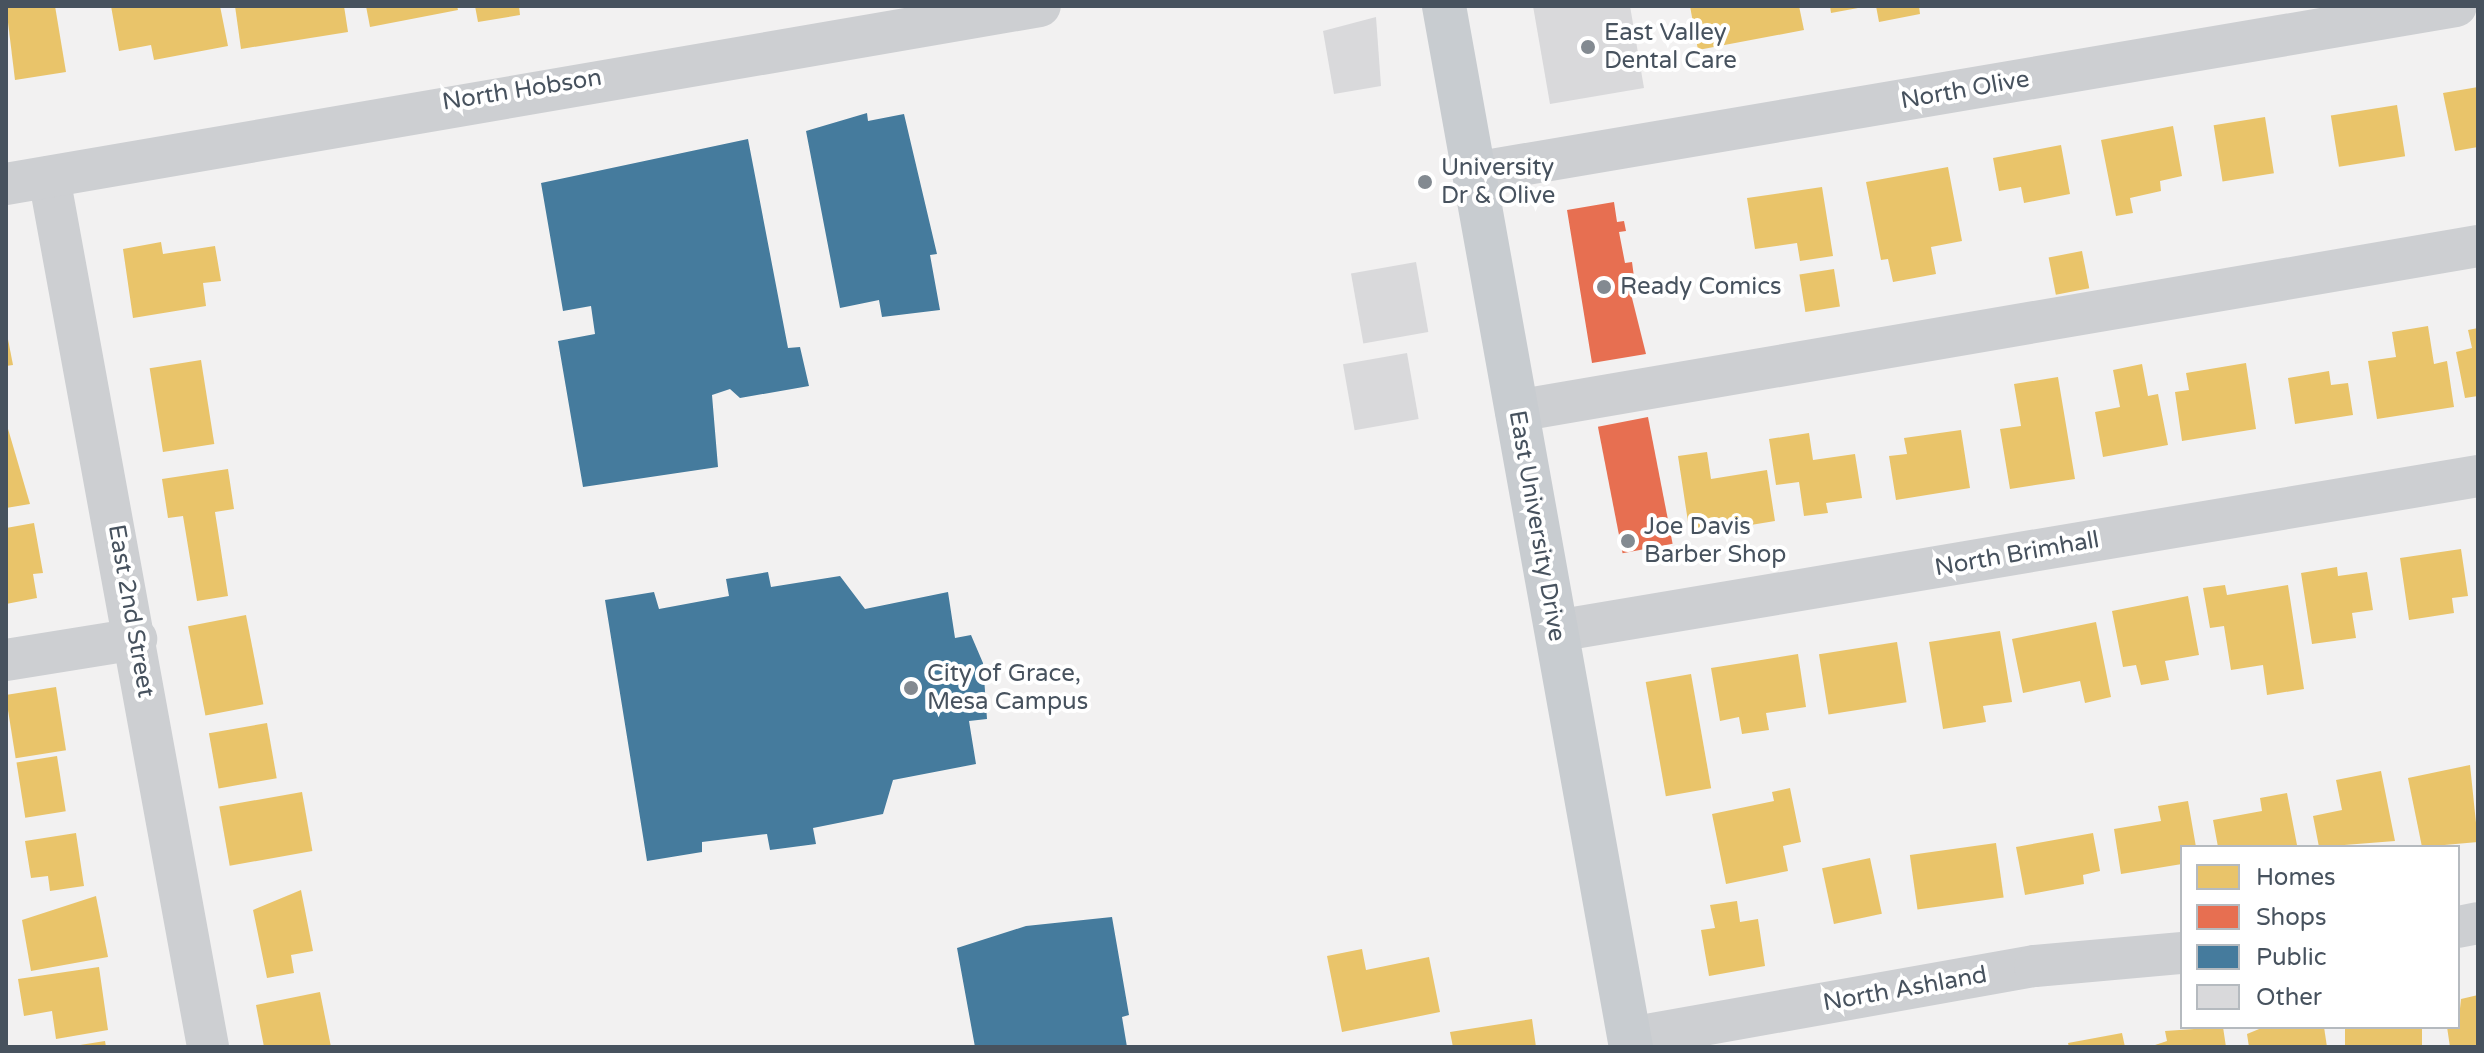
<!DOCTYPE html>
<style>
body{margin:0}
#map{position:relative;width:2484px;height:1053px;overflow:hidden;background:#f2f1f1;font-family:"Varela Round",sans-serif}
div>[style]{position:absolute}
.homes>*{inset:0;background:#e9c46a;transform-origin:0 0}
.shops>*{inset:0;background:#e76f51;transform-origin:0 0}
.public>*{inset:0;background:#457b9d}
.building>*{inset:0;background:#d9d9db;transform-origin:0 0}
.minor>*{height:42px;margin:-21px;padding:0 21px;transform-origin:21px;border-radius:21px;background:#cdcfd2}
.major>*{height:44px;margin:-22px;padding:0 22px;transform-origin:22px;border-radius:22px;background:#c8ccd0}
.dots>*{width:22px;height:22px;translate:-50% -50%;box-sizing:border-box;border:4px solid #fff;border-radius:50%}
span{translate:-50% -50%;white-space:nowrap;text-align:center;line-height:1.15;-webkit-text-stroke:8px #fff;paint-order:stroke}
.poi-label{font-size:24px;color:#47525e}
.left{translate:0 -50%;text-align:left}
.street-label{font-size:24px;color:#47525e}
.frame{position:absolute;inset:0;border:8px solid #47525e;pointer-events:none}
.legend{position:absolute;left:2180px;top:845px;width:280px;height:184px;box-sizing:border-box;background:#fff;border:2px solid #b5babf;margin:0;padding:10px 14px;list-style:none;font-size:24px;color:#47525e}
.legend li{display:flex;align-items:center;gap:16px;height:40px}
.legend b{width:40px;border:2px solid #b5babf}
</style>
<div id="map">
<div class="homes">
<i style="clip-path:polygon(6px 6px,55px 6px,66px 72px,15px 80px)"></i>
<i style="clip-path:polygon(111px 6px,220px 6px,228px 46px,154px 60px,151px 45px,119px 51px)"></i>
<i style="clip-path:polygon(235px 6px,344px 6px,348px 32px,241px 49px)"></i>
<i style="clip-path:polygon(366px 6px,457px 6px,458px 10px,370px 27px)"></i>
<i style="clip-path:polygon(475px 6px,519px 6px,520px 15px,478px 22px)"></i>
<i style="clip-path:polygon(1690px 6px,1799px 6px,1804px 30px,1698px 50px)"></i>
<i style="clip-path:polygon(1830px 6px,1858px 6px,1858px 8px,1831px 13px)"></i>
<i style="clip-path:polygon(1876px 6px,1919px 6px,1920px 14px,1879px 22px)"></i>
<i style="clip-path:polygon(2478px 87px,2478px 147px,2455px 151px,2443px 93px)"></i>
<i style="left:2397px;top:105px;width:52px;height:67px;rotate:81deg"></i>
<i style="left:2265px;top:117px;width:57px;height:52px;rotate:81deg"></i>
<i style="clip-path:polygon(2173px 126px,2182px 176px,2160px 181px,2161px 191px,2130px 198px,2133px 213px,2116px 216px,2101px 140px)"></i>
<i style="clip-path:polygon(2061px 145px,2070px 194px,2024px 203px,2021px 187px,1999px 191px,1993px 158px)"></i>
<i style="clip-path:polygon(1948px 167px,1962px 241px,1931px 247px,1936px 274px,1893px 282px,1888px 259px,1881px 260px,1866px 182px)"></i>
<i style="clip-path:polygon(1822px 187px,1833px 256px,1800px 261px,1797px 243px,1755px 249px,1747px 198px)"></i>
<i style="clip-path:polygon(161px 242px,163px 254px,215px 246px,221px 281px,203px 283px,206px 306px,133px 318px,123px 249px)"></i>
<i style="left:2082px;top:251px;width:38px;height:34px;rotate:79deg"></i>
<i style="left:1834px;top:269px;width:38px;height:35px;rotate:81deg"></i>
<i style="clip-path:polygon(2428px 326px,2434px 364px,2447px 361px,2454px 407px,2377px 419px,2368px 361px,2396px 357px,2392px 332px)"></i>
<i style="clip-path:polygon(2478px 328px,2478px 396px,2465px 398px,2456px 352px,2472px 348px,2468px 330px)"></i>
<i style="clip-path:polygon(6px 329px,13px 365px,6px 366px)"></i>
<i style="left:201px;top:360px;width:85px;height:52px;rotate:81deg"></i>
<i style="clip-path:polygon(2246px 363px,2256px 429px,2182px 441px,2175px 392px,2189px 390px,2186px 373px)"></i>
<i style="clip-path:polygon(2142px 364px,2148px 396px,2158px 394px,2168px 445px,2103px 457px,2095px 412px,2120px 407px,2113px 370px)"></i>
<i style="clip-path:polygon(2329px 371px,2331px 385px,2348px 383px,2353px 415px,2295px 424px,2288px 378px)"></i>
<i style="clip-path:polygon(2058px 377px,2075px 479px,2010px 489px,2000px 429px,2021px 426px,2014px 384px)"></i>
<i style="clip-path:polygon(6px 422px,30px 504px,6px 508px)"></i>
<i style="clip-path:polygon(1961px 430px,1970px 488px,1896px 500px,1889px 456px,1907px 454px,1904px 438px)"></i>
<i style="clip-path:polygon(1809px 433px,1813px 460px,1855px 454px,1862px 498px,1826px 503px,1828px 513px,1804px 516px,1799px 482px,1776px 485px,1769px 439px)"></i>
<i style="clip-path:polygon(1707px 452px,1711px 479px,1767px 470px,1775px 521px,1690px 535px,1678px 456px)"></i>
<i style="clip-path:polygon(228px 469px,234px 509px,215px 512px,228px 596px,197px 601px,183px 516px,168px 518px,162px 479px)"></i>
<i style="clip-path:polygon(34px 523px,43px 573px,33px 574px,37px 598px,6px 604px,6px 528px)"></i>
<i style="clip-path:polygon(2461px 549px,2468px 596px,2452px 598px,2454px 613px,2409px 620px,2400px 558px)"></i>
<i style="clip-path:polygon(2337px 567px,2338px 576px,2367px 572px,2373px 610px,2352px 613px,2356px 638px,2312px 644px,2301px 573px)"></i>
<i style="clip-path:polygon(2225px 585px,2227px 595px,2288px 585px,2304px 689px,2267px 695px,2263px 665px,2231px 670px,2224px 626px,2210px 628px,2203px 588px)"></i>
<i style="clip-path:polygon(2188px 596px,2199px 655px,2165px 661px,2169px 680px,2141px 685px,2136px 665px,2123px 667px,2112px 611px)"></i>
<i style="left:246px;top:615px;width:91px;height:59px;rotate:79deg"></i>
<i style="clip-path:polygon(2096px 622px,2111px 697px,2085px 703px,2080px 681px,2023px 693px,2012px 639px)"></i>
<i style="clip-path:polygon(2000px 631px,2012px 702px,1983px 706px,1986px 722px,1943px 729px,1929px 642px)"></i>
<i style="left:1897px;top:642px;width:61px;height:79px;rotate:81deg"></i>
<i style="clip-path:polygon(1798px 654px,1806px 707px,1766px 713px,1769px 730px,1742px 734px,1739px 717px,1720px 721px,1711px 668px)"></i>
<i style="left:1691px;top:674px;width:116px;height:46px;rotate:80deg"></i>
<i style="left:56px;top:687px;width:64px;height:51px;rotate:81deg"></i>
<i style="left:267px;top:723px;width:56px;height:59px;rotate:80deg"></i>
<i style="left:57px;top:756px;width:56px;height:41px;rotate:81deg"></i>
<i style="clip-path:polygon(2470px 765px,2478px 842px,2422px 847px,2408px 778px)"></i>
<i style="clip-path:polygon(2381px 771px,2395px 841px,2319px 847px,2313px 816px,2342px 810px,2336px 780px)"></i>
<i style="clip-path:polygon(1790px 788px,1801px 842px,1783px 846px,1788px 871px,1726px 884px,1712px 814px,1774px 801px,1772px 792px)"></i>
<i style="left:302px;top:792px;width:60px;height:84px;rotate:80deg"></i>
<i style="clip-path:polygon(2287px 793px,2297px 845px,2218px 847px,2213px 820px,2262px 811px,2260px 798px)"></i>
<i style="clip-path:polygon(2188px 801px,2196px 847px,2182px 847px,2182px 864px,2121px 874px,2114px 829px,2161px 821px,2158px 806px)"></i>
<i style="clip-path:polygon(76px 833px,84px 886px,50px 891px,48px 876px,31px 878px,25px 841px)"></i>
<i style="clip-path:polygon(2093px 833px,2100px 871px,2083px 875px,2084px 884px,2025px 895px,2016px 847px)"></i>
<i style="left:1996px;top:843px;width:55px;height:87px;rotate:82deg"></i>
<i style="left:1870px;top:858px;width:57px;height:49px;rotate:78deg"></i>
<i style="clip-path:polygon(301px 890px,313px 951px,291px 955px,294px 973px,267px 978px,253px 910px)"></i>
<i style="clip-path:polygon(96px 896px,108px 957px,31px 971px,22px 920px)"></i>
<i style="clip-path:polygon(1737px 901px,1740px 922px,1758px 919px,1765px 966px,1709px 976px,1701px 930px,1715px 928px,1710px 905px)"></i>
<i style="clip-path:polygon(1362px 949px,1366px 970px,1429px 957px,1440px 1012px,1342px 1032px,1327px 956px)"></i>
<i style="clip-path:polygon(99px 967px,108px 1030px,56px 1039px,52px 1011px,24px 1016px,18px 979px)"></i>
<i style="clip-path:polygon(320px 992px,331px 1047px,264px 1047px,256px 1005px)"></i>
<i style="clip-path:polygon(2478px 995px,2478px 1047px,2450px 1047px,2447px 1027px,2458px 1027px,2461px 999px)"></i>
<i style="clip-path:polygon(1532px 1019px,1536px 1047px,1453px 1047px,1450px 1032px)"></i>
<i style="clip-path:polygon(2223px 1027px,2226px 1047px,2149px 1047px,2167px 1041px,2165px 1031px)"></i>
<i style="clip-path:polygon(2264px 1027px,2324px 1027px,2327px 1047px,2249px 1047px,2247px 1034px)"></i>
<i style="left:2345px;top:1027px;width:77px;height:20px"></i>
<i style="clip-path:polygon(2122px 1033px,2125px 1047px,2069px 1047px,2068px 1043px)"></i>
<i style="clip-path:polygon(105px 1041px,106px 1047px,80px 1047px,80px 1045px)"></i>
</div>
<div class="shops">
<i style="clip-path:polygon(1614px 202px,1617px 222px,1624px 221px,1626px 231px,1619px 232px,1625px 263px,1632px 262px,1634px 277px,1627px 278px,1646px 354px,1592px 363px,1567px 210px)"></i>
<i style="left:1648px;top:417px;width:129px;height:51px;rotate:79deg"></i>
</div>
<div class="public">
<i style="clip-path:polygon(867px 113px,868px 121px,904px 114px,937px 254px,930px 255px,940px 310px,882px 317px,879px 300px,840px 308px,806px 131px)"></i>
<i style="clip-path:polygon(748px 139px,788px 348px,800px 347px,809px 386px,740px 398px,730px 389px,712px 395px,718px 467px,583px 487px,558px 341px,595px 334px,591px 306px,563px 311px,541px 183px)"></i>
<i style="clip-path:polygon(768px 572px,771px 587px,840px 576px,865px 609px,948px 592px,955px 638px,971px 635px,983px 663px,987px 719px,969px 721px,976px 764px,893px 780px,883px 814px,813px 828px,816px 844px,770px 850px,767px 834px,702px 842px,702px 852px,647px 861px,605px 600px,654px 592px,659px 609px,729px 596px,726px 579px)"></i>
<i style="clip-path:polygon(1112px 917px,1129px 1015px,1122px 1017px,1127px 1047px,975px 1047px,957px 948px,1026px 926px)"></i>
</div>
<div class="building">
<i style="clip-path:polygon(1533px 6px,1630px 6px,1644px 88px,1550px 104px)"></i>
<i style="clip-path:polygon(1376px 17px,1381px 86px,1334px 94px,1323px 31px)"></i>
<i style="left:1416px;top:262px;width:71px;height:66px;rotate:80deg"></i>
<i style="left:1407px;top:353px;width:67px;height:65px;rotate:80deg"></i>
</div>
<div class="minor">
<i style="left:1474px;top:173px;width:996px;rotate:-9.65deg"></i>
<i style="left:49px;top:177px;width:884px;rotate:79.64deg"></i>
<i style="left:6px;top:184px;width:1049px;rotate:-9.77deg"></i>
<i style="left:1516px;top:411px;width:976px;rotate:-9.73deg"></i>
<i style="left:1556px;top:631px;width:935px;rotate:-9.54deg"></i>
<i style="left:6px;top:660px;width:132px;rotate:-9.2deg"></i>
<i style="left:2458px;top:927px;width:20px;rotate:-11deg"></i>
<i style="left:1630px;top:1038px;width:411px;rotate:-10.1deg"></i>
<i style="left:2035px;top:966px;width:148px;rotate:-5.1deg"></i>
</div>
<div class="major">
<i style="left:1444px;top:6px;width:1058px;rotate:79.82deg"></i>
</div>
<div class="dots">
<i style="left:1588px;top:47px;background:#838a91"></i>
<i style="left:1425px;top:182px;background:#838a91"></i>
<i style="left:1604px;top:287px;background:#838a91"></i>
<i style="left:1628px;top:541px;background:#838a91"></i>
<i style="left:911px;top:688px;background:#838a91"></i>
</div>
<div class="poi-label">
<span class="left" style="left:1604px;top:47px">East Valley<br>Dental Care</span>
<span class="left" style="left:1441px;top:182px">University<br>Dr &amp; Olive</span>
<span class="left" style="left:1620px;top:287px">Ready Comics</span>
<span class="left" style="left:1644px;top:541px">Joe Davis<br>Barber Shop</span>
<span class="left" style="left:927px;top:688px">City of Grace,<br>Mesa Campus</span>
</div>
<div class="street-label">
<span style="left:522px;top:90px;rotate:-9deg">North Hobson</span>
<span style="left:1965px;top:90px;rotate:-10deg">North Olive</span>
<span style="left:1537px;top:526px;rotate:80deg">East University Drive</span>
<span style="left:2017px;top:554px;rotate:-10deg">North Brimhall</span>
<span style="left:131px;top:611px;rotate:80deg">East 2nd Street</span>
<span style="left:1905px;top:989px;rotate:-10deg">North Ashland</span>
</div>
<div class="frame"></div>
<ul class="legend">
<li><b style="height:22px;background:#e9c46a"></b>Homes</li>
<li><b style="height:22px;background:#e76f51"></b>Shops</li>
<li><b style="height:22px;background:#457b9d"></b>Public</li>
<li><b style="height:22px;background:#d9d9db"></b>Other</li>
</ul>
</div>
